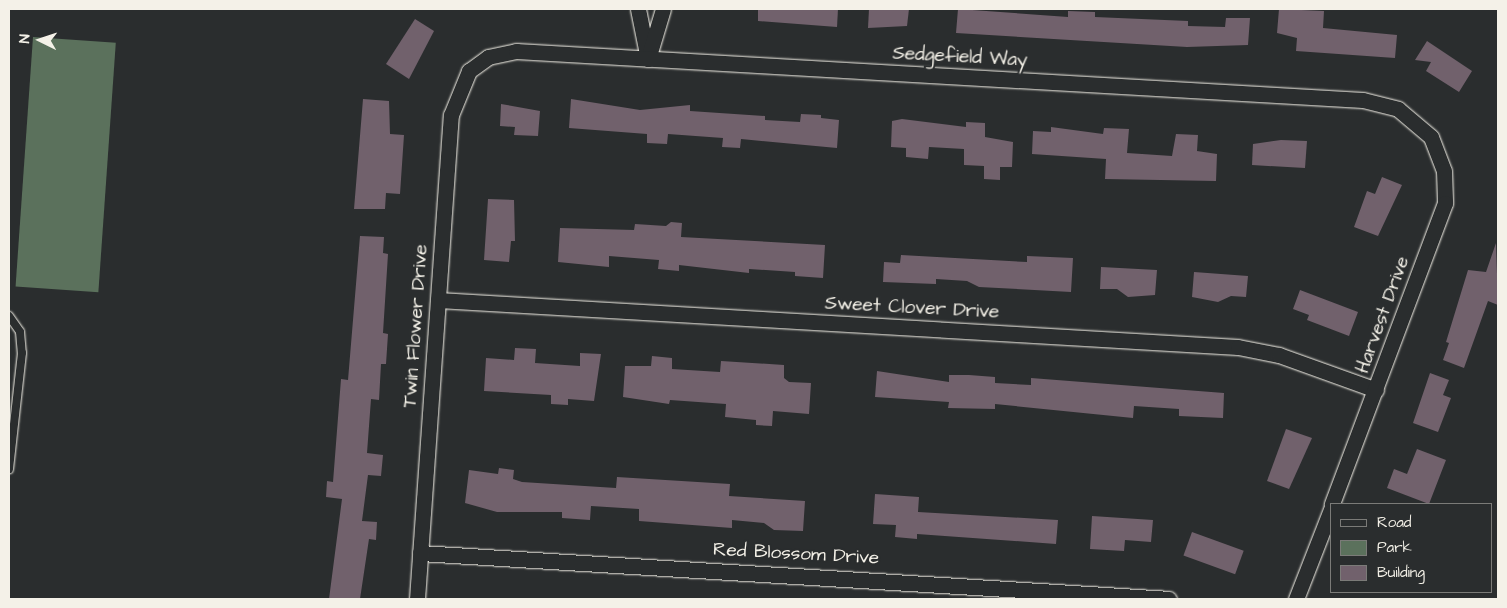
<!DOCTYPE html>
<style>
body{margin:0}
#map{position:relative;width:1507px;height:608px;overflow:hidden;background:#2a2d2e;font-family:"Architects Daughter",sans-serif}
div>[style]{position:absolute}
.green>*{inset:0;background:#5b715c;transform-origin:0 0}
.building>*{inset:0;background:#71616c;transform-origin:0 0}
.roads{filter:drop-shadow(0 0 1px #f4f1e8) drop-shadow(0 0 1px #f4f1e8)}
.lane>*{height:8px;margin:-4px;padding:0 4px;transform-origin:4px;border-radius:4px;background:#2a2d2e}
.street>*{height:15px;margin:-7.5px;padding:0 7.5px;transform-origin:7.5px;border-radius:7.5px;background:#2a2d2e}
span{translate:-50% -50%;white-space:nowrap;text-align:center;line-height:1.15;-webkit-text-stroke:4px #2a2d2e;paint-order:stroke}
.street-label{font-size:19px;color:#f4f1e8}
.frame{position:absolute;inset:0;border:10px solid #f4f1e8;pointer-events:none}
.legend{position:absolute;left:1330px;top:503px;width:162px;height:90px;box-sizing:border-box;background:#2a2d2e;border:1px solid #7b7b78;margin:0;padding:6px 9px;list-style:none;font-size:15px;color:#f4f1e8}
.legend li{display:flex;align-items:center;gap:10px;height:25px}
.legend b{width:25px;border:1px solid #7b7b78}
.north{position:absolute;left:15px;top:15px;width:50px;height:50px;-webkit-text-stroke:4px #2a2d2e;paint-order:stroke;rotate:274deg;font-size:14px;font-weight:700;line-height:20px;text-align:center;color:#f4f1e8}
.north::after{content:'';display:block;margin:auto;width:18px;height:22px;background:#f4f1e8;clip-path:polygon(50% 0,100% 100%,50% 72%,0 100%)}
</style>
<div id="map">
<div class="green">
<i style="left:33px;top:37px;width:83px;height:250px;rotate:4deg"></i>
</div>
<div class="building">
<i style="clip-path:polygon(758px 9px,838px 9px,837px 27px,758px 21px)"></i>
<i style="clip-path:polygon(869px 9px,909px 9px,907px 26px,868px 28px)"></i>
<i style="clip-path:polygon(958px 9px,1068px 17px,1068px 11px,1095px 12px,1095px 17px,1188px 21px,1188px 26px,1225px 27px,1226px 18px,1250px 18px,1248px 45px,1187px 47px,956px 33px)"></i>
<i style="clip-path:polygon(1279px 9px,1324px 11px,1323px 28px,1397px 35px,1395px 58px,1296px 51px,1297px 38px,1277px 33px)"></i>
<i style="clip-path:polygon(415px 19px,434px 31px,409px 79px,386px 64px)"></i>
<i style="clip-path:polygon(1427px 41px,1472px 71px,1459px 92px,1426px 71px,1431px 62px,1415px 60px)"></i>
<i style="clip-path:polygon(363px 99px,389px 101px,390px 134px,404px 135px,400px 194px,386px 193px,385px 209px,354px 209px)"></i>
<i style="clip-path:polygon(571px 99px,640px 110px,690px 105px,690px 111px,765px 116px,765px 120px,800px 122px,801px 114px,821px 115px,821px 118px,839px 120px,837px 148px,741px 139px,740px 148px,722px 147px,723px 138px,668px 134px,667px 144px,647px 143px,647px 134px,569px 128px)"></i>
<i style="clip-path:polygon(501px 104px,540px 111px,538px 136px,514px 135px,515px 127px,500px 126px)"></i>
<i style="clip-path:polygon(902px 119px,966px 127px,966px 122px,985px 123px,985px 137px,1013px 142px,1012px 167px,1000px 167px,1000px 180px,984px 179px,984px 166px,964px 165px,964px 149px,929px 147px,928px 159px,906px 157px,906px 148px,891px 147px,892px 121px)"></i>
<i style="clip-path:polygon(1051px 127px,1103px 134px,1104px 128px,1129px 129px,1127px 153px,1172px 156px,1176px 134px,1198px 135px,1197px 151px,1217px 154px,1216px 181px,1105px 179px,1106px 159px,1032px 154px,1033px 131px,1051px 132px)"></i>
<i style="clip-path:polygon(1281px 140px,1307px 141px,1305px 168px,1252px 165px,1253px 144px)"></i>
<i style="clip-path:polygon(1382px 177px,1402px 185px,1378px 236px,1354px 227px,1367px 191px,1375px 194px)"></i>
<i style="clip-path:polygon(488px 199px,514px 200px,515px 241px,511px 241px,509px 262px,484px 260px)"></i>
<i style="clip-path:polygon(671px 222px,682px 223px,681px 237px,825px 245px,823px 278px,795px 276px,795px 272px,749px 269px,749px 273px,679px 265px,679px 271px,658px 269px,659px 260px,609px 256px,609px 267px,558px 262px,560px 228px,634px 230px,635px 224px,666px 226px)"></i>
<i style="clip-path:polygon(360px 236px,384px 237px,383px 253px,388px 254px,383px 333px,388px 334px,386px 364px,381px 364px,379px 400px,371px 399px,367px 453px,383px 455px,381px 476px,368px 475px,362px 521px,377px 522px,376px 540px,369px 539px,360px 599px,329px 599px,342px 499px,326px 497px,327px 481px,333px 482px,341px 379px,348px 380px)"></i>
<i style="clip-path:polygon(1496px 243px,1498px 305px,1488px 301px,1464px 368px,1443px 360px,1449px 343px,1446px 342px,1468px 270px,1486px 272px)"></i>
<i style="clip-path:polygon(901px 255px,1027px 262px,1027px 256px,1073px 258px,1071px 292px,979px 287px,967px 281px,936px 279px,936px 284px,883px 282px,884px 262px,900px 263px)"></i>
<i style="clip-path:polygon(1101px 267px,1157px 270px,1155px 295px,1128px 297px,1117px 289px,1100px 289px)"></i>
<i style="clip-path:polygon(1194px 272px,1248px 276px,1246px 297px,1231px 296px,1218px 302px,1192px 297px)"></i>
<i style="clip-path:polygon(1300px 290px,1358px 312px,1349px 336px,1307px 320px,1309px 315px,1293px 309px)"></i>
<i style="clip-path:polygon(515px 348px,536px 349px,535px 363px,580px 366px,580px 353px,601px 354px,594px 401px,568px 399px,568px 405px,551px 404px,551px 395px,484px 391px,486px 358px,514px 360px)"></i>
<i style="clip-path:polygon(652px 356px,672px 358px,672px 369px,720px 372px,721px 361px,784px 365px,784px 378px,789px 382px,811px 383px,809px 414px,773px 411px,772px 426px,756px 425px,756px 420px,725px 417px,726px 404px,670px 400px,669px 404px,623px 397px,625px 366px,651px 366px)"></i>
<i style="clip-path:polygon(877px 371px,949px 382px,949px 375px,969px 375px,995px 377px,995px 383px,1031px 385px,1031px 378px,1224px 393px,1223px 418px,1179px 416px,1179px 409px,1134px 406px,1133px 418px,995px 404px,995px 409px,948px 408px,949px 402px,875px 397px)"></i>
<i style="clip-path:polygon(1430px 373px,1449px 380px,1443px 395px,1451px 398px,1438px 432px,1413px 423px)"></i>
<i style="clip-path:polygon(1286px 429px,1312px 438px,1289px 489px,1267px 481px)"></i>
<i style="clip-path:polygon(1417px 449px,1446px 460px,1429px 504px,1387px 488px,1394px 469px,1407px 474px)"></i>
<i style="clip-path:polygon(499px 468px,514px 470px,513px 479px,522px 482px,616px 488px,617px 477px,730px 484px,729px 496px,805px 501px,803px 531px,774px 530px,764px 523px,732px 520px,732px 528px,639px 521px,639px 509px,591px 506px,590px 520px,562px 518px,562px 512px,497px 512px,465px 503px,469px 470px,498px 474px)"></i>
<i style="clip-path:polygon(875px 494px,919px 497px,918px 512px,1058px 520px,1056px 544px,917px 534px,917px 539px,895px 537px,896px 525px,873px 524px)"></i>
<i style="clip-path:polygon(1092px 516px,1153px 520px,1151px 542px,1125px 540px,1124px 551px,1090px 549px)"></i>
<i style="left:1192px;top:532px;width:55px;height:25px;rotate:20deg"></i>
</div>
<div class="roads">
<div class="lane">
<i style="left:9px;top:316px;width:19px;rotate:55deg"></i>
<i style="left:20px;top:332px;width:21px;rotate:85deg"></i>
<i style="left:22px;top:353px;width:117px;rotate:96.4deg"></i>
</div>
<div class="street">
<i style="left:638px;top:9px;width:51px;rotate:78.7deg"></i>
<i style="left:648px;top:59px;width:52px;rotate:-73.3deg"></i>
<i style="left:438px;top:300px;width:801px;rotate:3.36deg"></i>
<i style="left:1238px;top:347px;width:42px;rotate:11deg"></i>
<i style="left:1279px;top:355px;width:103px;rotate:19.8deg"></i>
<i style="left:420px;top:553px;width:750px;rotate:3.51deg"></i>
<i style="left:417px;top:599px;width:485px;rotate:-86deg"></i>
<i style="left:451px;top:115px;width:48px;rotate:-67.8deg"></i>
<i style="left:469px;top:71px;width:24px;rotate:-36deg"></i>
<i style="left:488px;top:57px;width:29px;rotate:-12deg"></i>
<i style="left:516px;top:51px;width:848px;rotate:3.31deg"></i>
<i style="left:1363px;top:100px;width:36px;rotate:14deg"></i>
<i style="left:1398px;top:109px;width:43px;rotate:40.3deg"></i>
<i style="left:1431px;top:137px;width:36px;rotate:69deg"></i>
<i style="left:1444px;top:171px;width:32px;rotate:88deg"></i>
<i style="left:1445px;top:203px;width:322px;rotate:110.6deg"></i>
<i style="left:1296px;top:599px;width:97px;rotate:-68.7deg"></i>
</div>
</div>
<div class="street-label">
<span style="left:960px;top:57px;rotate:3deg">Sedgefield Way</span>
<span style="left:912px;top:308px;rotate:3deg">Sweet Clover Drive</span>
<span style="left:1383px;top:315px;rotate:-70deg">Harvest Drive</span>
<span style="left:416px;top:326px;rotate:-86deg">Twin Flower Drive</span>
<span style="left:796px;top:554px;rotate:3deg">Red Blossom Drive</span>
</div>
<div class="frame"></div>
<ul class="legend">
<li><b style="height:6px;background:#2a2d2e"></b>Road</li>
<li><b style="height:14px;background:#5b715c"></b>Park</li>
<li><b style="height:14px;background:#71616c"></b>Building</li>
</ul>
<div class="north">N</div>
</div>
